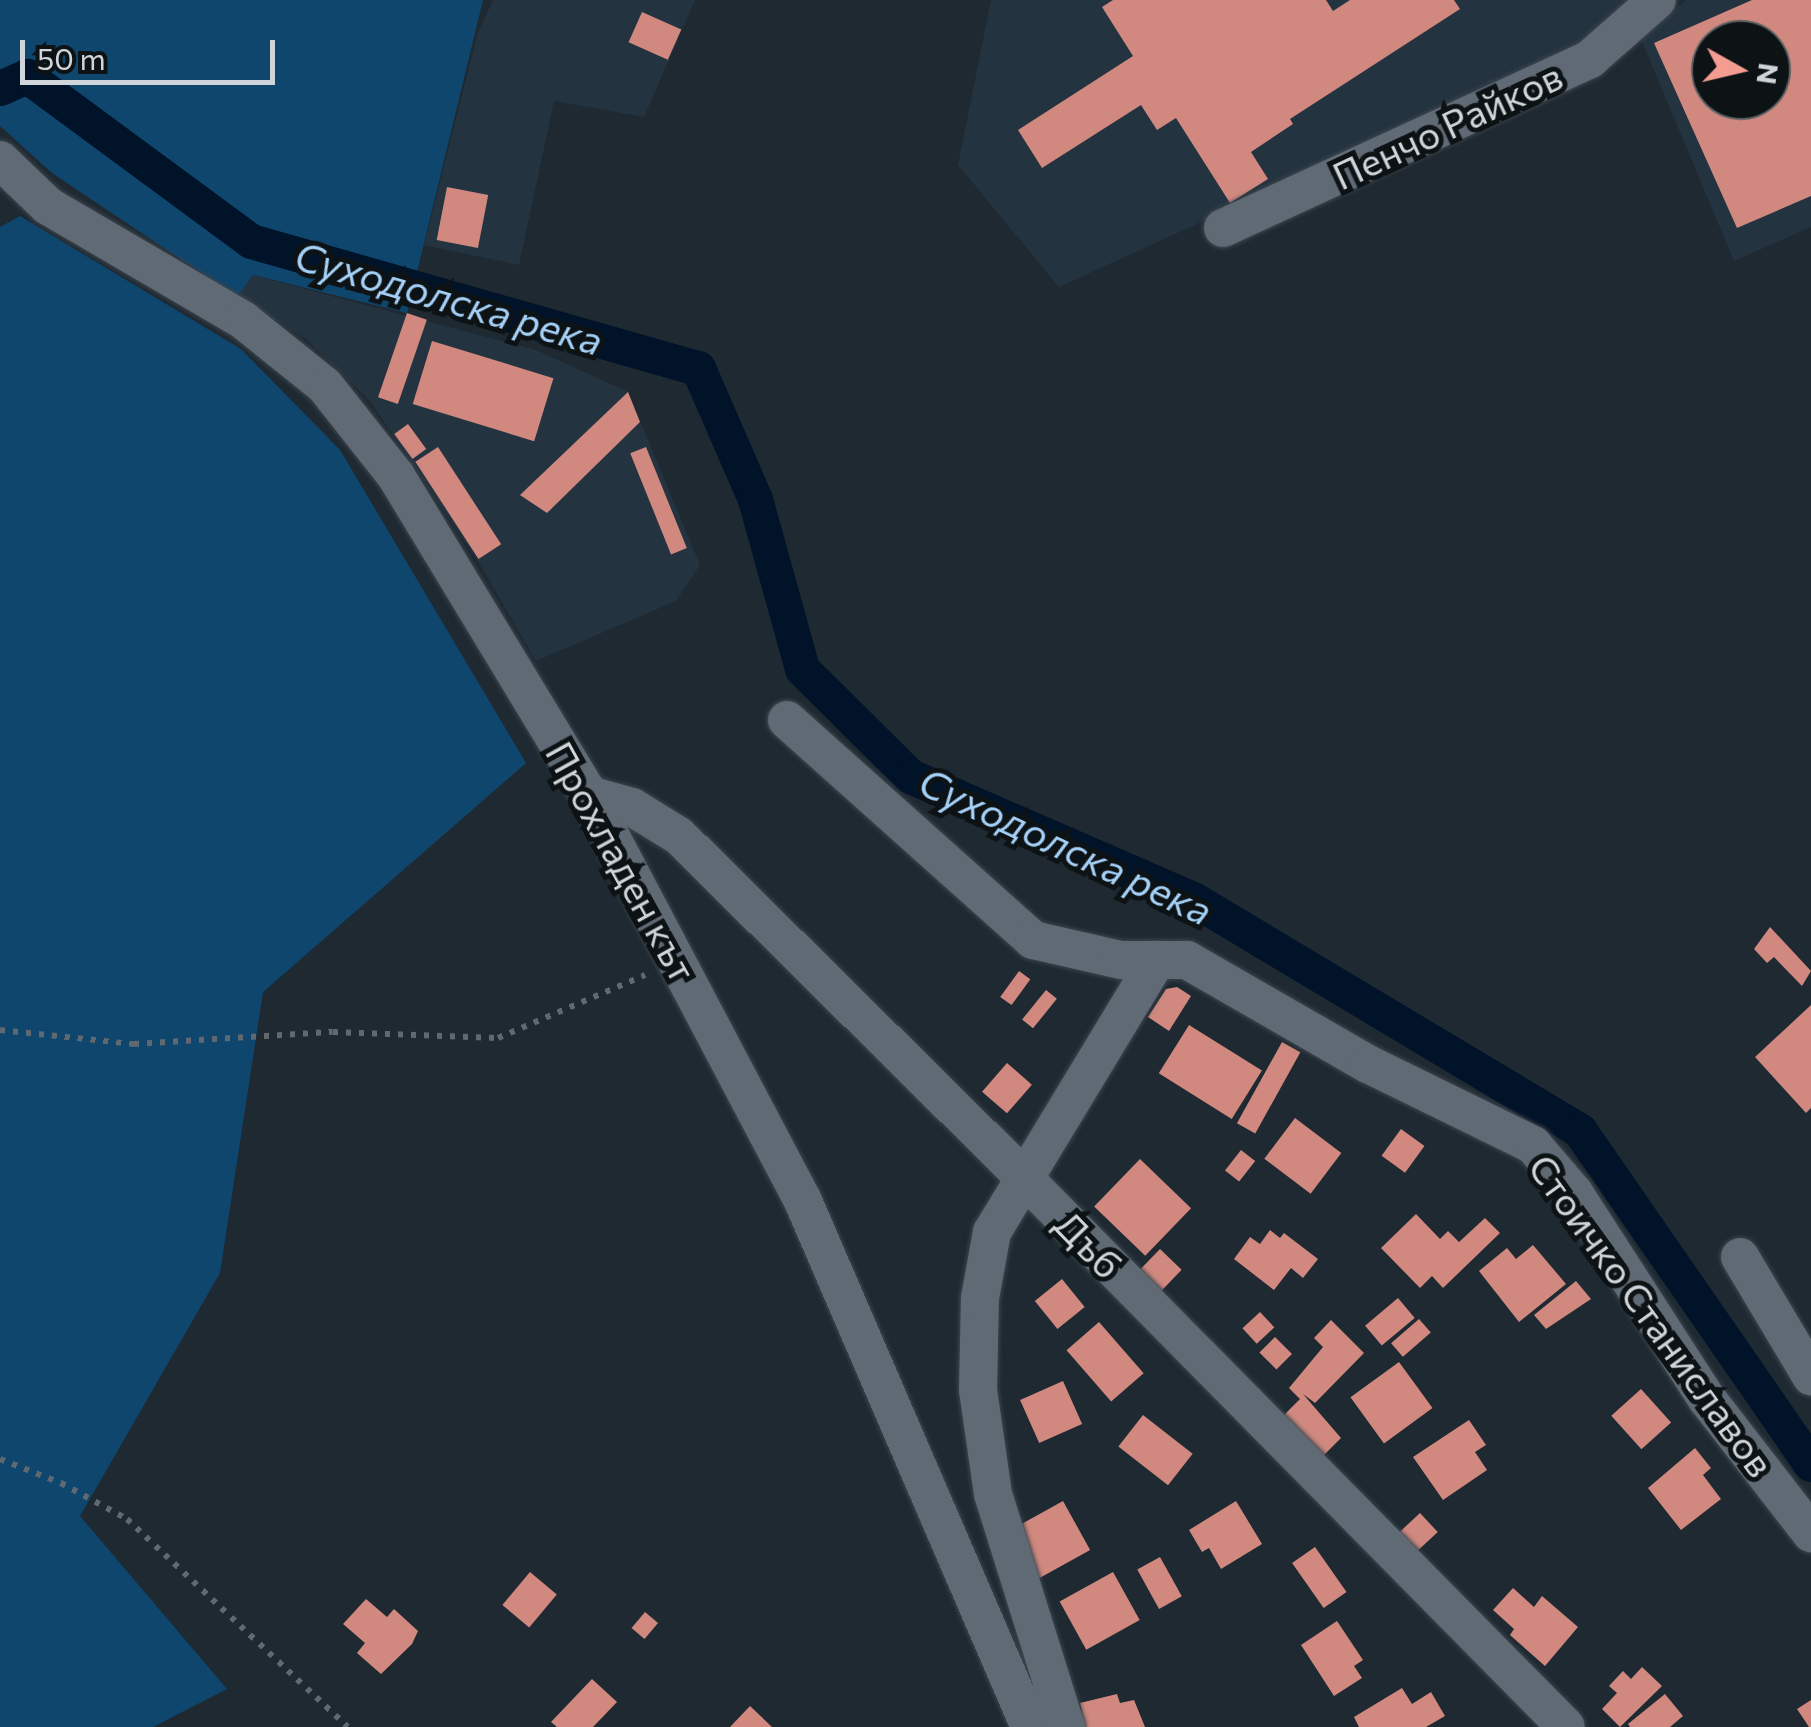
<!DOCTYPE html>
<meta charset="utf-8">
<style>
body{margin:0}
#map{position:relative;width:1811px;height:1727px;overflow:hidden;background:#1f2932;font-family:Commissioner,sans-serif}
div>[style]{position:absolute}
.built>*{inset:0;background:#243340}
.green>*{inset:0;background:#0f466e}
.canal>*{height:35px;margin:-17.5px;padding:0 17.5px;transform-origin:17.5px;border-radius:17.5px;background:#001328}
.building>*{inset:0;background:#d1897f;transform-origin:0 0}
.path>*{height:6px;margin-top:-3px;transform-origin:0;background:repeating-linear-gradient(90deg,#606870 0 5px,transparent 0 13px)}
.roads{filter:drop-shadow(0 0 2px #3c454c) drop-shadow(0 0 2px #3c454c)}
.minor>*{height:38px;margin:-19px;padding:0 19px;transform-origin:19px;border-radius:19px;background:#5f6a75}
span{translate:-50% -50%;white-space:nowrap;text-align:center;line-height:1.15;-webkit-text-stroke:10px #0d1215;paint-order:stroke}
.street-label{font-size:38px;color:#cfd5db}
.water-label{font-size:40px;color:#a5d1f8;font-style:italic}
.north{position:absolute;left:1691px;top:20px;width:100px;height:100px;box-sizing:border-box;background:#0d1215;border:2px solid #5b6064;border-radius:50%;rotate:98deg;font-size:28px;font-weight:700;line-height:40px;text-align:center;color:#cfd5db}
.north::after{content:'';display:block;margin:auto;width:35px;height:45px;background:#f59c91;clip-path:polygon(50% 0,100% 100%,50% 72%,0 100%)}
.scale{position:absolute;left:20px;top:40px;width:255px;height:45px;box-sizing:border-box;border:5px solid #cfd5db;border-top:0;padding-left:12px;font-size:30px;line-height:35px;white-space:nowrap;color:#cfd5db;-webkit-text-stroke:8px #0d1215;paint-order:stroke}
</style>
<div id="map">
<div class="built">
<i style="clip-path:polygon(493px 0,695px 0,644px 117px,554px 101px,519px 265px,424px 245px,478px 32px)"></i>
<i style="clip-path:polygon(991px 0,1637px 0,1589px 45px,1059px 287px,958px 165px)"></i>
<i style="clip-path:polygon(evenodd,1686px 0,1811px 0,1811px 227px,1734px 261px,1641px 39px,1686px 0,1711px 40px,1771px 40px,1771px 100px,1711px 100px,1711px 40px)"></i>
<i style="clip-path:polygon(252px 275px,536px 350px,628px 392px,700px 565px,676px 601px,536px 661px,476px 558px,370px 401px,307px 340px,237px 297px)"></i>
</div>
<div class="green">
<i style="clip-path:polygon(0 0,483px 0,407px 313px,253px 275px,237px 297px,52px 173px,0 126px)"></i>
<i style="clip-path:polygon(20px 216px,241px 349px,340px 450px,526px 763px,263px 992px,220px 1273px,80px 1516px,227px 1689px,153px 1727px,0 1727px,0 227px)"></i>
</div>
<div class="canal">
<i style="left:0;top:88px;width:30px;rotate:-24deg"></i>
<i style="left:27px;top:76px;width:278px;rotate:36.4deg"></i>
<i style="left:251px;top:241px;width:465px;rotate:15.9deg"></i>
<i style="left:698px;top:368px;width:143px;rotate:66.5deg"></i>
<i style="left:755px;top:499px;width:176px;rotate:74.5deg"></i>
<i style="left:802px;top:669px;width:152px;rotate:44.7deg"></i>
<i style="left:910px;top:776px;width:309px;rotate:23.5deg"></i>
<i style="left:1193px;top:899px;width:451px;rotate:30.9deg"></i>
<i style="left:1580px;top:1131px;width:405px;rotate:55.3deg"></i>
</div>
<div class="building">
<i style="clip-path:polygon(1113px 0,1326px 0,1333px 11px,1350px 0,1454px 0,1460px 9px,1290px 119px,1293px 124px,1251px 152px,1268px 179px,1230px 203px,1176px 118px,1157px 130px,1141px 105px,1042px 168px,1018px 130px,1133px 56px,1102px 7px)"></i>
<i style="clip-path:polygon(evenodd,1752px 0,1811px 0,1811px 196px,1737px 228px,1654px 43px,1752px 0,1711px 40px,1771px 40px,1771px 100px,1711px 100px,1711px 40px)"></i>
<i style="left:642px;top:12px;width:43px;height:33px;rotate:24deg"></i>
<i style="left:447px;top:187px;width:42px;height:54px;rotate:11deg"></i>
<i style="left:407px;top:313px;width:21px;height:89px;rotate:19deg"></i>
<i style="left:432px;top:341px;width:127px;height:66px;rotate:17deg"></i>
<i style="clip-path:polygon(628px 392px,640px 422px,547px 513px,520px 495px)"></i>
<i style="left:408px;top:424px;width:31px;height:17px;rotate:54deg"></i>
<i style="left:438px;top:447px;width:116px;height:27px;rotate:57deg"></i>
<i style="left:646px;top:447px;width:109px;height:17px;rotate:68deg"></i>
<i style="clip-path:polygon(1770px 927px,1811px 971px,1802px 986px,1774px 957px,1767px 963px,1754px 949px)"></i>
<i style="left:1019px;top:971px;width:14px;height:32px;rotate:36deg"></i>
<i style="clip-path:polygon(1177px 987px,1191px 996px,1169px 1031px,1148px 1017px,1166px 989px)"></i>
<i style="left:1046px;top:990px;width:14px;height:38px;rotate:39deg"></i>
<i style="clip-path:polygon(1811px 1005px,1811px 1108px,1806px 1113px,1755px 1057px)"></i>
<i style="left:1189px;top:1025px;width:86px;height:57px;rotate:32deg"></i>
<i style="left:1282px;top:1042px;width:21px;height:93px;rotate:29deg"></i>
<i style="left:1007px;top:1063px;width:33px;height:38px;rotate:41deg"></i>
<i style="left:1295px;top:1118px;width:58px;height:51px;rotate:37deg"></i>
<i style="left:1401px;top:1129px;width:29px;height:33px;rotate:36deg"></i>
<i style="left:1241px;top:1150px;width:18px;height:26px;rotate:38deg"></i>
<i style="left:1140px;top:1159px;width:71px;height:66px;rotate:44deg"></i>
<i style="clip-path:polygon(1416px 1214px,1440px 1239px,1448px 1231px,1459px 1242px,1485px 1218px,1500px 1233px,1443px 1288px,1432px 1276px,1420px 1288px,1381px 1248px)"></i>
<i style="clip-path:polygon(1270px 1230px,1280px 1238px,1284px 1233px,1318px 1259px,1303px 1278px,1291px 1268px,1274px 1290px,1234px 1259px,1250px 1237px,1260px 1244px)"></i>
<i style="clip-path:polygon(1533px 1245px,1566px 1284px,1519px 1322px,1479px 1271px,1507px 1248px,1516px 1259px)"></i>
<i style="left:1160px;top:1249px;width:30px;height:31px;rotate:44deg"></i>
<i style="left:1062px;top:1279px;width:36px;height:35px;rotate:51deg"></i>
<i style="clip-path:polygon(1576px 1281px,1591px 1299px,1546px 1329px,1534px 1315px)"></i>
<i style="left:1398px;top:1298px;width:26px;height:43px;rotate:50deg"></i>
<i style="left:1260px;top:1312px;width:21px;height:24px;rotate:47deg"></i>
<i style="left:1419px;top:1319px;width:18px;height:37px;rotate:49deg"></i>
<i style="clip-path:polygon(1331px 1320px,1364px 1353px,1315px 1403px,1303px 1394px,1341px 1438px,1315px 1464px,1275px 1424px,1300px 1399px,1289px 1388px,1323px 1347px,1314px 1338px)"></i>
<i style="left:1099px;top:1322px;width:68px;height:43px;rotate:49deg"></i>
<i style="left:1275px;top:1337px;width:24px;height:22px;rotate:45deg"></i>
<i style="left:1399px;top:1362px;width:57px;height:60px;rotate:54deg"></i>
<i style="left:1063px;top:1381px;width:47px;height:47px;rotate:66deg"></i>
<i style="left:1641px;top:1389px;width:45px;height:40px;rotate:48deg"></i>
<i style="left:1143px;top:1415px;width:63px;height:40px;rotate:38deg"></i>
<i style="clip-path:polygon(1469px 1420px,1486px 1445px,1475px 1452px,1487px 1470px,1443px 1500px,1413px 1457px)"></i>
<i style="clip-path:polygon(1695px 1448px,1711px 1468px,1703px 1475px,1721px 1499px,1681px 1530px,1648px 1488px)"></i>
<i style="left:1063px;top:1501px;width:56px;height:62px;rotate:61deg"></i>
<i style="clip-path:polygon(1236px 1501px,1262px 1544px,1221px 1569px,1209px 1548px,1202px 1552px,1189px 1530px)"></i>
<i style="left:1420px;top:1513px;width:26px;height:37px;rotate:47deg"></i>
<i style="left:1315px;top:1547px;width:55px;height:28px;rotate:55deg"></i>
<i style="left:1160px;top:1557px;width:45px;height:26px;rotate:61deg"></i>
<i style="left:530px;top:1572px;width:35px;height:43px;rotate:40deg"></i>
<i style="left:1113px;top:1572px;width:55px;height:61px;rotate:61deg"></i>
<i style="clip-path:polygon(1513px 1588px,1534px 1607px,1542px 1596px,1578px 1627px,1545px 1666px,1510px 1635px,1514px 1629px,1493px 1610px)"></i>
<i style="clip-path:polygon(366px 1599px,387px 1617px,394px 1609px,418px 1631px,412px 1644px,381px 1674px,357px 1653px,365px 1643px,343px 1624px)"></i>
<i style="left:645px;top:1612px;width:17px;height:21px;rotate:40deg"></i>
<i style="clip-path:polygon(1337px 1621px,1363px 1660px,1354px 1666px,1362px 1678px,1334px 1696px,1301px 1645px)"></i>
<i style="clip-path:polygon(1642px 1667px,1662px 1686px,1620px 1727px,1602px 1709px,1617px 1693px,1609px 1686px,1623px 1671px,1631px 1679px)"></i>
<i style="clip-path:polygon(592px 1679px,617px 1702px,593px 1727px,557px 1727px,551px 1722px)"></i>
<i style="clip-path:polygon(1402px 1688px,1412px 1704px,1431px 1692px,1445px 1716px,1426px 1727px,1359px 1727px,1354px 1717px)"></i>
<i style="clip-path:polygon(1117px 1694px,1120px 1703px,1134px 1700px,1145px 1727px,1085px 1727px,1080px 1703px)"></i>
<i style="clip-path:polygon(1665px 1694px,1683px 1716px,1670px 1727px,1630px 1727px,1628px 1724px)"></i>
<i style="clip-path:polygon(1811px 1700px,1811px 1727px,1809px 1727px,1797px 1709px)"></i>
<i style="clip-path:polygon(750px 1706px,772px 1727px,730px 1727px)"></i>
</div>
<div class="path">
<i style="left:0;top:1030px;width:135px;rotate:6deg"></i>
<i style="left:134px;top:1044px;width:199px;rotate:-3.5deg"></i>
<i style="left:333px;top:1032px;width:165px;rotate:2.1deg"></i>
<i style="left:498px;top:1038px;width:160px;rotate:-23.2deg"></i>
<i style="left:0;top:1459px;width:66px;rotate:21.5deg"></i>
<i style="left:61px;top:1483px;width:75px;rotate:28.6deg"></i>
<i style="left:127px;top:1519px;width:303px;rotate:43.3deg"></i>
</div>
<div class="roads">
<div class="minor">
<i style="left:0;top:160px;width:66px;rotate:43.8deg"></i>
<i style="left:48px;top:206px;width:226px;rotate:30.3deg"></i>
<i style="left:243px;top:320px;width:105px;rotate:38.8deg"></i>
<i style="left:325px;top:386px;width:115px;rotate:51.7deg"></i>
<i style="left:396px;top:476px;width:373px;rotate:58.8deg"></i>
<i style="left:589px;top:795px;width:459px;rotate:62.2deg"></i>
<i style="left:803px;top:1201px;width:573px;rotate:66.66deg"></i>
<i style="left:1223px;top:228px;width:404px;rotate:-24.7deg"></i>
<i style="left:1590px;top:59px;width:89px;rotate:-41.4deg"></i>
<i style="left:787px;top:720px;width:330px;rotate:41.8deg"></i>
<i style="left:1033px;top:940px;width:90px;rotate:12.8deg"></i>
<i style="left:1121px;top:960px;width:66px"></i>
<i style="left:1187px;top:960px;width:209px;rotate:29.9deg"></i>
<i style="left:1368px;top:1064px;width:184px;rotate:26.1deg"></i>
<i style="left:1533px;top:1145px;width:63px;rotate:49.5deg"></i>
<i style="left:1574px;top:1193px;width:245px;rotate:57.2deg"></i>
<i style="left:1707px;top:1399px;width:170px;rotate:52.2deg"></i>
<i style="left:589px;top:795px;width:45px;rotate:15.6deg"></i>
<i style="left:632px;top:807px;width:55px;rotate:31.7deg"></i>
<i style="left:679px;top:836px;width:486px;rotate:44.7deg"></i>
<i style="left:1024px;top:1178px;width:771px;rotate:45.37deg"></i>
<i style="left:1740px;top:1257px;width:139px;rotate:59.2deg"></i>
<i style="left:1066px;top:1727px;width:244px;rotate:-107.4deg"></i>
<i style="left:993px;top:1494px;width:105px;rotate:-98.2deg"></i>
<i style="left:978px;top:1390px;width:92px;rotate:-88.8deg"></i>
<i style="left:980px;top:1298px;width:67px;rotate:-79.7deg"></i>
<i style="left:992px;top:1232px;width:318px;rotate:-58.8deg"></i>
</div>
</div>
<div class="street-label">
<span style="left:1447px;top:125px;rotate:-25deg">Пенчо Райков</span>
<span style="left:622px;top:861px;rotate:61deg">Прохладен кът</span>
<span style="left:1089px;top:1244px;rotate:46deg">Дъб</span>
<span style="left:1652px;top:1315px;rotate:54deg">Стоичко Станиславов</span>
</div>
<div class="water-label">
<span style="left:449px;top:297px;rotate:16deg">Суходолска река</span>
<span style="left:1066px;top:845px;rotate:25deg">Суходолска река</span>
</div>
<div class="north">N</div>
<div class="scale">50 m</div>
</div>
